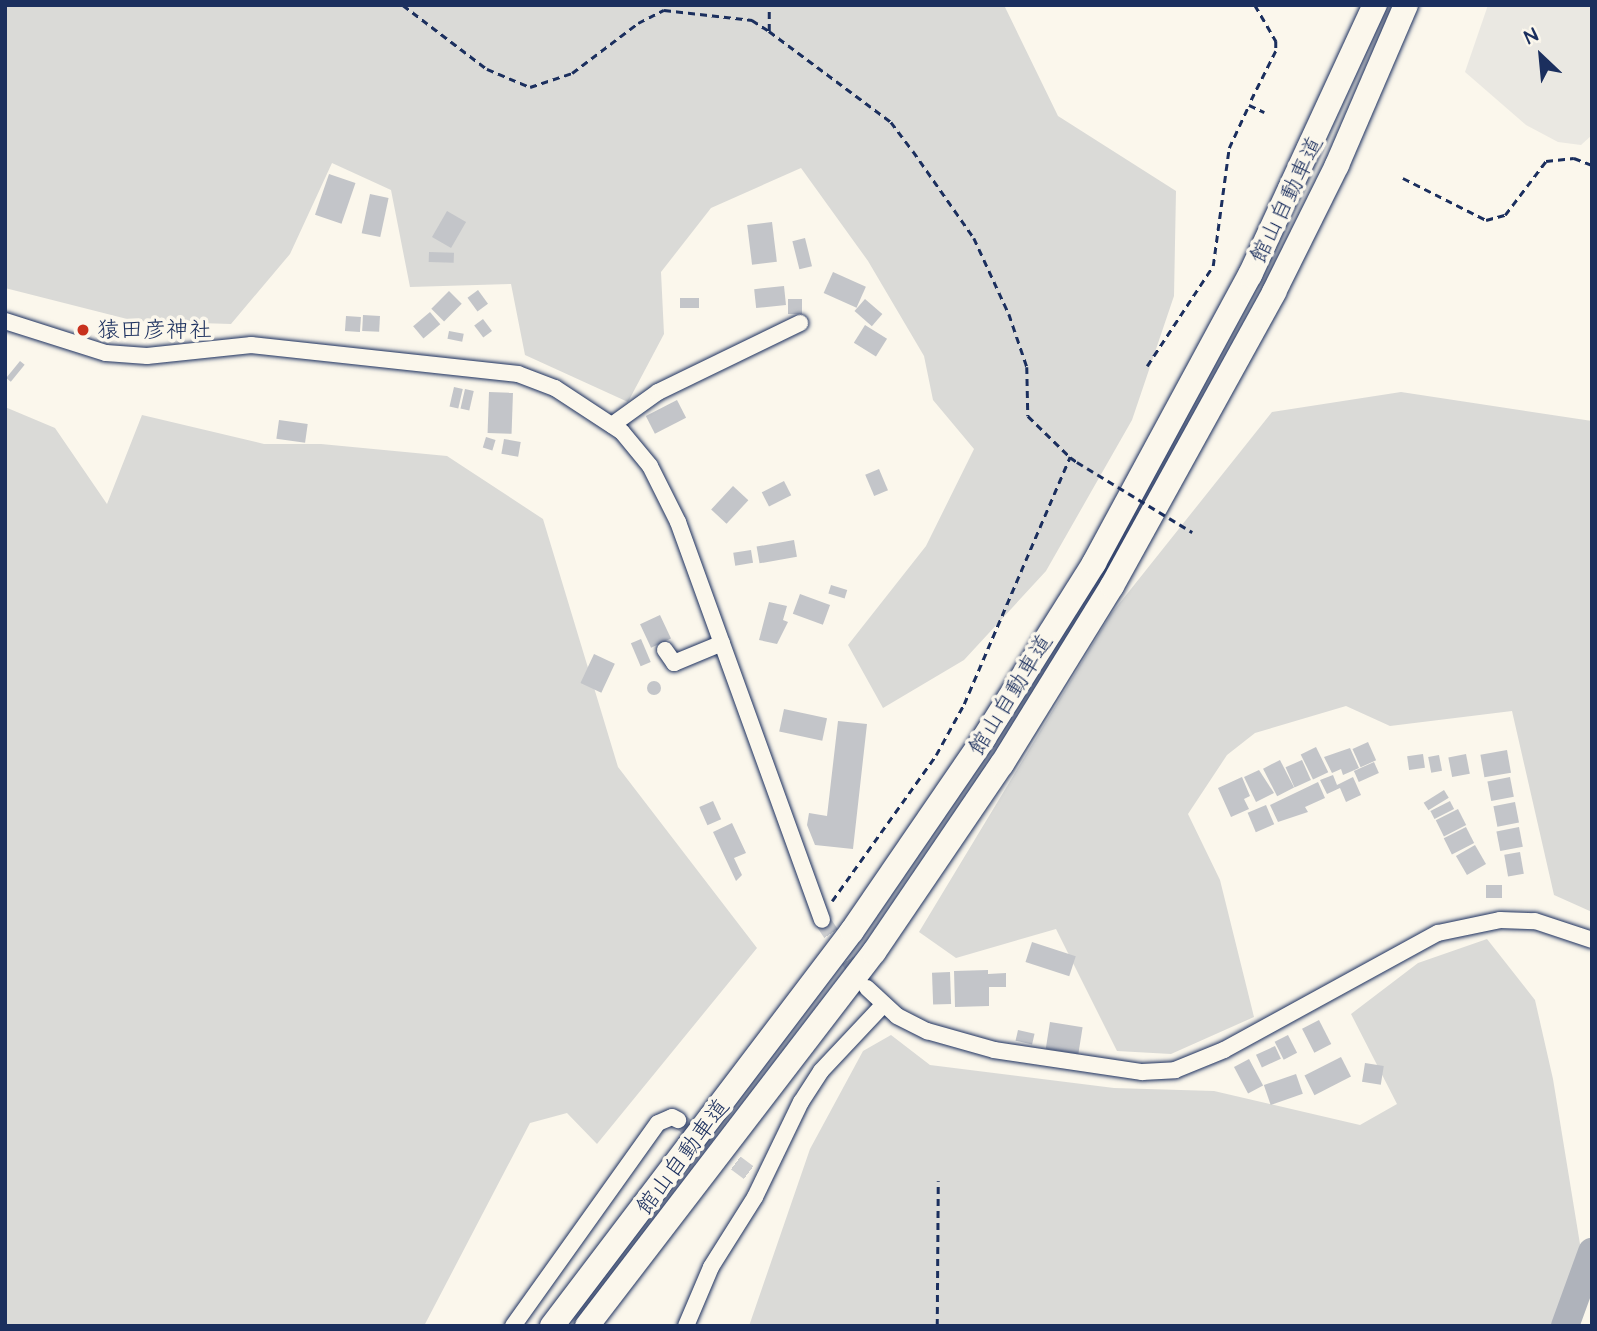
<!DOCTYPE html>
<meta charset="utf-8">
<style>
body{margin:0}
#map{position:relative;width:1597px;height:1331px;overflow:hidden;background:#fbf7ec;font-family:"Architects Daughter","Klee One",sans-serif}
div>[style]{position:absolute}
.built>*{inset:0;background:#eae8e2}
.green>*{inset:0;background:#dadad7}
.river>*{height:28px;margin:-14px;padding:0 14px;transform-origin:14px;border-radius:14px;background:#afb3bb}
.building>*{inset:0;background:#c3c5c9;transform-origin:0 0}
.round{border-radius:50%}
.minor-tunnel>*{height:16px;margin-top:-8px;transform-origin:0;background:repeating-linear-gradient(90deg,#cecfd0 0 16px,transparent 0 24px)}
.path>*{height:2.5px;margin-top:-1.25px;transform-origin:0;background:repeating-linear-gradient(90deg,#1b2f5e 0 7px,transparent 0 12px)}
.roads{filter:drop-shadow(0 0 2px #1b2f5e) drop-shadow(0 0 2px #1b2f5e)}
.minor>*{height:16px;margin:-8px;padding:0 8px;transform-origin:8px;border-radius:8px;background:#fbf7ec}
.highway>*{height:24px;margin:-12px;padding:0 12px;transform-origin:12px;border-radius:12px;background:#fbf7ec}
.path-bridge>*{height:2.5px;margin-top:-1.25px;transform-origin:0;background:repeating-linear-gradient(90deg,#1b2f5e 0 7px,transparent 0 12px)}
.dots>*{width:19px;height:19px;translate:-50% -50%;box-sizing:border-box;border:4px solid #fbf7ec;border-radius:50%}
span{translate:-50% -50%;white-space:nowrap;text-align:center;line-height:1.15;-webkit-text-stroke:7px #fbf7ec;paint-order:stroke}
.street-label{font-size:23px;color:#1b2f5e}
.poi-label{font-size:23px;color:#1b2f5e}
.left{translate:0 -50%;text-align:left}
.frame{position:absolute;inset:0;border:7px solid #1b2f5e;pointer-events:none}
.north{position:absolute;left:1506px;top:21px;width:70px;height:70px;-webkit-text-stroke:5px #fbf7ec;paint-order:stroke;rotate:334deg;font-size:19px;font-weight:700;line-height:28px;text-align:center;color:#1b2f5e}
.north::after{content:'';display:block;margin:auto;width:24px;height:32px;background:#1b2f5e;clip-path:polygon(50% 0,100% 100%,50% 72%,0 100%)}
</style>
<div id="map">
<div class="built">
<i style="clip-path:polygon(1488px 5px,1592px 5px,1592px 135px,1581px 145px,1558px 142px,1526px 125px,1465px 72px)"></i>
</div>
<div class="green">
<i style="clip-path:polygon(5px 5px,1004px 5px,1058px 116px,1176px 191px,1174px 296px,1132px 420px,1046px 571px,964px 660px,883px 708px,848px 645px,926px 546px,974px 449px,933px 400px,924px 356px,868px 261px,801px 168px,711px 208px,661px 272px,664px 334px,628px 402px,525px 355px,511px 284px,410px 287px,391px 190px,332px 163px,290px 254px,231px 324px,135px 321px,5px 288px)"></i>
<i style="clip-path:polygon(1401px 392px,1592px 421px,1592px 912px,1554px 895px,1512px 711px,1390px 726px,1346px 706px,1255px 733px,1227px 755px,1188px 814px,1220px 880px,1254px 1017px,1171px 1054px,1117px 1051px,1056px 929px,956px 958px,919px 932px,1111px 614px,1272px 412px)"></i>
<i style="clip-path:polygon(5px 407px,55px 428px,107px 504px,142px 415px,264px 444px,321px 444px,447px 456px,543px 519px,618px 767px,757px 948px,597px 1144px,567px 1113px,530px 1123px,424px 1326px,5px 1326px)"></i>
<i style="clip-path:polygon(1487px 939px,1535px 1000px,1553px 1079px,1588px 1293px,1577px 1326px,749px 1326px,810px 1149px,863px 1051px,891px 1035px,930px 1065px,1114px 1088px,1214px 1091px,1360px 1125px,1397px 1104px,1351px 1014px,1418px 963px)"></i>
</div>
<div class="river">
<i style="left:1565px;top:1326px;width:79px;rotate:-70deg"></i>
</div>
<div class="building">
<i style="left:329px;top:174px;width:28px;height:43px;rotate:19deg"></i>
<i style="left:370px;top:194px;width:19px;height:40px;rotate:12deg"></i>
<i style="left:447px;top:211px;width:22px;height:30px;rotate:30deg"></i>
<i style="left:772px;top:222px;width:40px;height:25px;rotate:83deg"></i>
<i style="left:805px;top:238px;width:29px;height:13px;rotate:76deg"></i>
<i style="left:429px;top:252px;width:25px;height:10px;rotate:2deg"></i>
<i style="left:833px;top:272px;width:36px;height:23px;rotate:24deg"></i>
<i style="left:784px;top:286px;width:19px;height:30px;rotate:84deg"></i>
<i style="left:478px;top:290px;width:17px;height:13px;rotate:54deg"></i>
<i style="left:449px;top:291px;width:18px;height:25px;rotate:45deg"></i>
<i style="left:680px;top:298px;width:19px;height:10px"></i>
<i style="left:788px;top:299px;width:14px;height:15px"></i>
<i style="left:865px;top:299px;width:23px;height:16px;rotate:41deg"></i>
<i style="left:430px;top:312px;width:16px;height:22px;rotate:50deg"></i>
<i style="left:363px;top:315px;width:17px;height:16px;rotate:3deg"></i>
<i style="left:346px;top:316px;width:15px;height:15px;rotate:4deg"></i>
<i style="left:483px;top:319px;width:15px;height:11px;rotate:53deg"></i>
<i style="left:865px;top:325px;width:26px;height:21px;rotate:32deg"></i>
<i style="left:449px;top:331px;width:15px;height:8px;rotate:11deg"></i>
<i style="left:20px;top:361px;width:6px;height:22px;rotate:39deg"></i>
<i style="left:454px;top:387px;width:9px;height:20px;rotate:13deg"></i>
<i style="left:465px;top:389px;width:9px;height:20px;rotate:13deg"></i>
<i style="left:489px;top:392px;width:24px;height:41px;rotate:2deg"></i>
<i style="left:677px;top:400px;width:20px;height:35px;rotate:63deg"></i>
<i style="left:279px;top:420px;width:29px;height:19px;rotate:8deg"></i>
<i style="left:486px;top:437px;width:10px;height:11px;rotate:17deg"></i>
<i style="left:504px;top:439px;width:17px;height:15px;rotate:10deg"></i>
<i style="left:879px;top:469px;width:23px;height:15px;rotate:67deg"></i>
<i style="left:784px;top:481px;width:16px;height:25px;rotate:63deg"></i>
<i style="left:733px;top:486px;width:21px;height:32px;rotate:43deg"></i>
<i style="left:794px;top:540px;width:17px;height:38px;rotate:80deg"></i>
<i style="left:751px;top:550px;width:13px;height:18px;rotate:81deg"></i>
<i style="left:831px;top:585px;width:17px;height:9px;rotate:17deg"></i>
<i style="left:800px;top:594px;width:32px;height:21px;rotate:20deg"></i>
<i style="clip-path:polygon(769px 602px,787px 606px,783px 620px,788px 622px,777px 644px,759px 640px)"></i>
<i style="left:660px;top:615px;width:26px;height:22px;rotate:65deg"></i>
<i style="left:641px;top:639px;width:25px;height:11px;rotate:67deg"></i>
<i style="left:594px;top:654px;width:23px;height:32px;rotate:25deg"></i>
<i class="round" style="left:647px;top:681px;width:14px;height:14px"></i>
<i style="left:784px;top:709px;width:44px;height:23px;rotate:12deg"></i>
<i style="clip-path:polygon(838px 721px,867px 724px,853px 849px,815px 845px,807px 825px,809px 813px,827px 816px)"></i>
<i style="left:1368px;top:742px;width:20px;height:17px;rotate:66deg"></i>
<i style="left:1316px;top:747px;width:28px;height:17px;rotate:64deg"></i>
<i style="clip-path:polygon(1350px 748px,1359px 768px,1343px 775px,1341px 769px,1332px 773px,1324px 757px)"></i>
<i style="left:1507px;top:750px;width:23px;height:27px;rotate:80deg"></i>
<i style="left:1423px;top:754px;width:14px;height:16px;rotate:82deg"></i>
<i style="left:1466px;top:754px;width:20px;height:18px;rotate:79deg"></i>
<i style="left:1439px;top:755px;width:16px;height:11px;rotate:79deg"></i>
<i style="left:1280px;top:760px;width:31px;height:19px;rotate:63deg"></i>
<i style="left:1302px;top:760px;width:22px;height:18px;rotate:66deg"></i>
<i style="left:1374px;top:762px;width:12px;height:22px;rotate:66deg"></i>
<i style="clip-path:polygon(1259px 770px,1274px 793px,1256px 802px,1244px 777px)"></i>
<i style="clip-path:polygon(1333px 775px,1337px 785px,1353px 777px,1361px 795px,1346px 802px,1340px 788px,1327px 794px,1320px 780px)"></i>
<i style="clip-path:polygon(1242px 777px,1250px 796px,1244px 799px,1249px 809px,1231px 817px,1218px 788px)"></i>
<i style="left:1510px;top:777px;width:20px;height:23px;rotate:79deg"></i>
<i style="clip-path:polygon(1318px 782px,1325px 798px,1305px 807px,1308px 812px,1278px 822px,1270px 805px)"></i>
<i style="left:1444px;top:790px;width:9px;height:24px;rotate:58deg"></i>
<i style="left:713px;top:801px;width:20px;height:15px;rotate:66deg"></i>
<i style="left:1450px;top:801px;width:9px;height:22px;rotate:63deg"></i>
<i style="left:1515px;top:802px;width:21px;height:22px;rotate:79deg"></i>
<i style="left:1266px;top:805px;width:21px;height:20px;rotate:67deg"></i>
<i style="left:1458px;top:809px;width:18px;height:25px;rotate:63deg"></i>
<i style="clip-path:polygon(732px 823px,746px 853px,734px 858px,742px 875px,736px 881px,713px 832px)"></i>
<i style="left:1466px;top:827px;width:18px;height:25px;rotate:63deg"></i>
<i style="left:1519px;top:827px;width:20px;height:23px;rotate:79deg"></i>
<i style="left:1475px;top:845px;width:22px;height:22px;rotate:60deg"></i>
<i style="left:1520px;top:852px;width:22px;height:16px;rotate:80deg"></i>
<i style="left:1502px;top:885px;width:13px;height:16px;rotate:90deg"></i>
<i style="left:1032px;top:942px;width:46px;height:21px;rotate:18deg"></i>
<i style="clip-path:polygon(988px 970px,988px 974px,1006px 973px,1006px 987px,989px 987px,989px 1006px,955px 1007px,954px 971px)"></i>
<i style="left:950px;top:972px;width:32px;height:18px;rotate:88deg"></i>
<i style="left:1319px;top:1020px;width:27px;height:19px;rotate:63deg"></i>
<i style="left:1050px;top:1022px;width:33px;height:27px;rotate:9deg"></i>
<i style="left:1018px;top:1030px;width:17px;height:11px;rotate:13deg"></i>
<i style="left:1288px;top:1035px;width:20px;height:15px;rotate:63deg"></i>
<i style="left:1275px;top:1046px;width:14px;height:21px;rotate:65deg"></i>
<i style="left:1341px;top:1057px;width:22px;height:41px;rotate:63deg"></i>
<i style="left:1249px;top:1059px;width:30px;height:17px;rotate:62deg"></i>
<i style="left:1365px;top:1063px;width:19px;height:19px;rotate:9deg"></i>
<i style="left:1296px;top:1074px;width:21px;height:34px;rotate:71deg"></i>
</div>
<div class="minor-tunnel">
<i style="left:822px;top:920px;width:71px;rotate:56.5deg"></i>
<i style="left:678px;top:1120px;width:89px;rotate:36.7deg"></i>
</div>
<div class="path">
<i style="left:403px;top:5px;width:106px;rotate:37.3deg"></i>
<i style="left:487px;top:69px;width:47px;rotate:22.7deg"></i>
<i style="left:530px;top:87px;width:44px;rotate:-18.4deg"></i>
<i style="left:572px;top:73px;width:83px;rotate:-37.1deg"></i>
<i style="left:638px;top:23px;width:29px;rotate:-27deg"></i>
<i style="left:664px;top:10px;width:89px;rotate:6.5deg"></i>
<i style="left:752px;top:20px;width:20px;rotate:33deg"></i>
<i style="left:769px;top:31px;width:152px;rotate:36.7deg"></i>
<i style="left:891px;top:122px;width:36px;rotate:53deg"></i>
<i style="left:913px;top:151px;width:106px;rotate:55deg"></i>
<i style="left:974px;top:238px;width:84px;rotate:65.3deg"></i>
<i style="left:1009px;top:314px;width:56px;rotate:71.2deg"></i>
<i style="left:1027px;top:367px;width:49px;rotate:88.8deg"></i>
<i style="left:1028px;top:416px;width:59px;rotate:44.3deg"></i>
<i style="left:1255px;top:5px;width:42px;rotate:59.7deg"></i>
<i style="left:1276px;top:41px;width:10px;rotate:90deg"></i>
<i style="left:1276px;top:51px;width:60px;rotate:116.6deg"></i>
<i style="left:1249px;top:105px;width:17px;rotate:25deg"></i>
<i style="left:769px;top:31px;width:26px;rotate:-90deg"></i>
<i style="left:1403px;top:178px;width:93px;rotate:26.8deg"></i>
<i style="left:1486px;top:220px;width:20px;rotate:-15deg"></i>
<i style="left:1505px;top:215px;width:68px;rotate:-52.8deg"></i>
<i style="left:1546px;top:161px;width:28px;rotate:-6deg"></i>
<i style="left:1574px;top:158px;width:19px;rotate:21deg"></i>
<i style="left:1147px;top:366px;width:120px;rotate:-56.6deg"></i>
<i style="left:1213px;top:266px;width:119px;rotate:-82.3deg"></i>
<i style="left:1229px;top:148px;width:47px;rotate:-65.1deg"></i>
<i style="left:832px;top:901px;width:179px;rotate:-54.5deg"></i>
<i style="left:936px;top:755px;width:58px;rotate:-61.2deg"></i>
<i style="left:964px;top:704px;width:269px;rotate:-66.8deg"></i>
<i style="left:1070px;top:457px;width:9px;rotate:36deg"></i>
<i style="left:937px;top:1326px;width:145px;rotate:-89.6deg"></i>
</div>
<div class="roads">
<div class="minor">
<i style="left:5px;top:321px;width:106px;rotate:17.6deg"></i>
<i style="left:106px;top:353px;width:41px;rotate:4.2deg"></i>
<i style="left:147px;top:356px;width:105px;rotate:-6deg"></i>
<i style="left:251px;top:345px;width:269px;rotate:6.2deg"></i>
<i style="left:518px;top:374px;width:40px;rotate:21deg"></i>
<i style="left:555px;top:388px;width:80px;rotate:33.3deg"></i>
<i style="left:622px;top:432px;width:44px;rotate:50.5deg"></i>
<i style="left:650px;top:466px;width:63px;rotate:63.4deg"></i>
<i style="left:678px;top:522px;width:423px;rotate:70.1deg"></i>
<i style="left:612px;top:425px;width:57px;rotate:-35.7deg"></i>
<i style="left:658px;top:392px;width:158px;rotate:-25.9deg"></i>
<i style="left:665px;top:650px;width:16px;rotate:55deg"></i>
<i style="left:674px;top:663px;width:52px;rotate:-22.6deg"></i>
<i style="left:867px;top:988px;width:41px;rotate:43deg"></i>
<i style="left:897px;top:1016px;width:34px;rotate:27deg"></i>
<i style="left:927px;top:1031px;width:70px;rotate:15.8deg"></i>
<i style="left:994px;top:1050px;width:150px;rotate:8.5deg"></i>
<i style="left:1142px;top:1072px;width:33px;rotate:-3deg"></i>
<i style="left:1175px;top:1070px;width:53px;rotate:-22.2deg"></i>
<i style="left:1224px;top:1050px;width:244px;rotate:-28.7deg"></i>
<i style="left:1438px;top:933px;width:63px;rotate:-11.8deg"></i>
<i style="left:1500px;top:920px;width:35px;rotate:2deg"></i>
<i style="left:1535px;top:921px;width:60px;rotate:18.4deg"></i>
<i style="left:513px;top:1326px;width:249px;rotate:-54.5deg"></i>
<i style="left:658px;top:1123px;width:15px;rotate:-23deg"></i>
<i style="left:672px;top:1117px;width:7px;rotate:27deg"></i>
<i style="left:686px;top:1326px;width:64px;rotate:-67deg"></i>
<i style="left:711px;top:1267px;width:83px;rotate:-57.8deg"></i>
<i style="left:755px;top:1197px;width:106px;rotate:-64.2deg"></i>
<i style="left:801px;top:1102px;width:37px;rotate:-57deg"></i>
<i style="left:821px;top:1071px;width:91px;rotate:-46.8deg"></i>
</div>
<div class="highway">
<i style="left:552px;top:1326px;width:496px;rotate:-52.8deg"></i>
<i style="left:852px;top:931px;width:234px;rotate:-55.6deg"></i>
<i style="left:984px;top:738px;width:207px;rotate:-57.8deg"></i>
<i style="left:1094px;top:563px;width:328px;rotate:-61.6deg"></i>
<i style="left:1250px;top:275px;width:298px;rotate:-65.2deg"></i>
<i style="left:587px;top:1326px;width:471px;rotate:-52.5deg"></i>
<i style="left:874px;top:952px;width:227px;rotate:-55.8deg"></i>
<i style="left:1002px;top:764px;width:209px;rotate:-58.3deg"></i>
<i style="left:1112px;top:586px;width:336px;rotate:-61.1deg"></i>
<i style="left:1274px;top:292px;width:142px;rotate:-63.6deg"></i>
<i style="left:1337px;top:165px;width:174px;rotate:-66.7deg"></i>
</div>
</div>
<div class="path-bridge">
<i style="left:1077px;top:462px;width:135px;rotate:31.3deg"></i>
</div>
<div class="dots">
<i style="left:83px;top:330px;background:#c8321e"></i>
</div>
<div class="street-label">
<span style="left:1287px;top:200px;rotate:-64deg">館山自動車道</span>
<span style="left:1011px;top:695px;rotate:-58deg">館山自動車道</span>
<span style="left:683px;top:1157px;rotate:-53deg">館山自動車道</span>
</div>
<div class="poi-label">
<span class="left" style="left:97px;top:330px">猿田彦神社</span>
</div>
<div class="frame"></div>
<div class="north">N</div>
</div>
